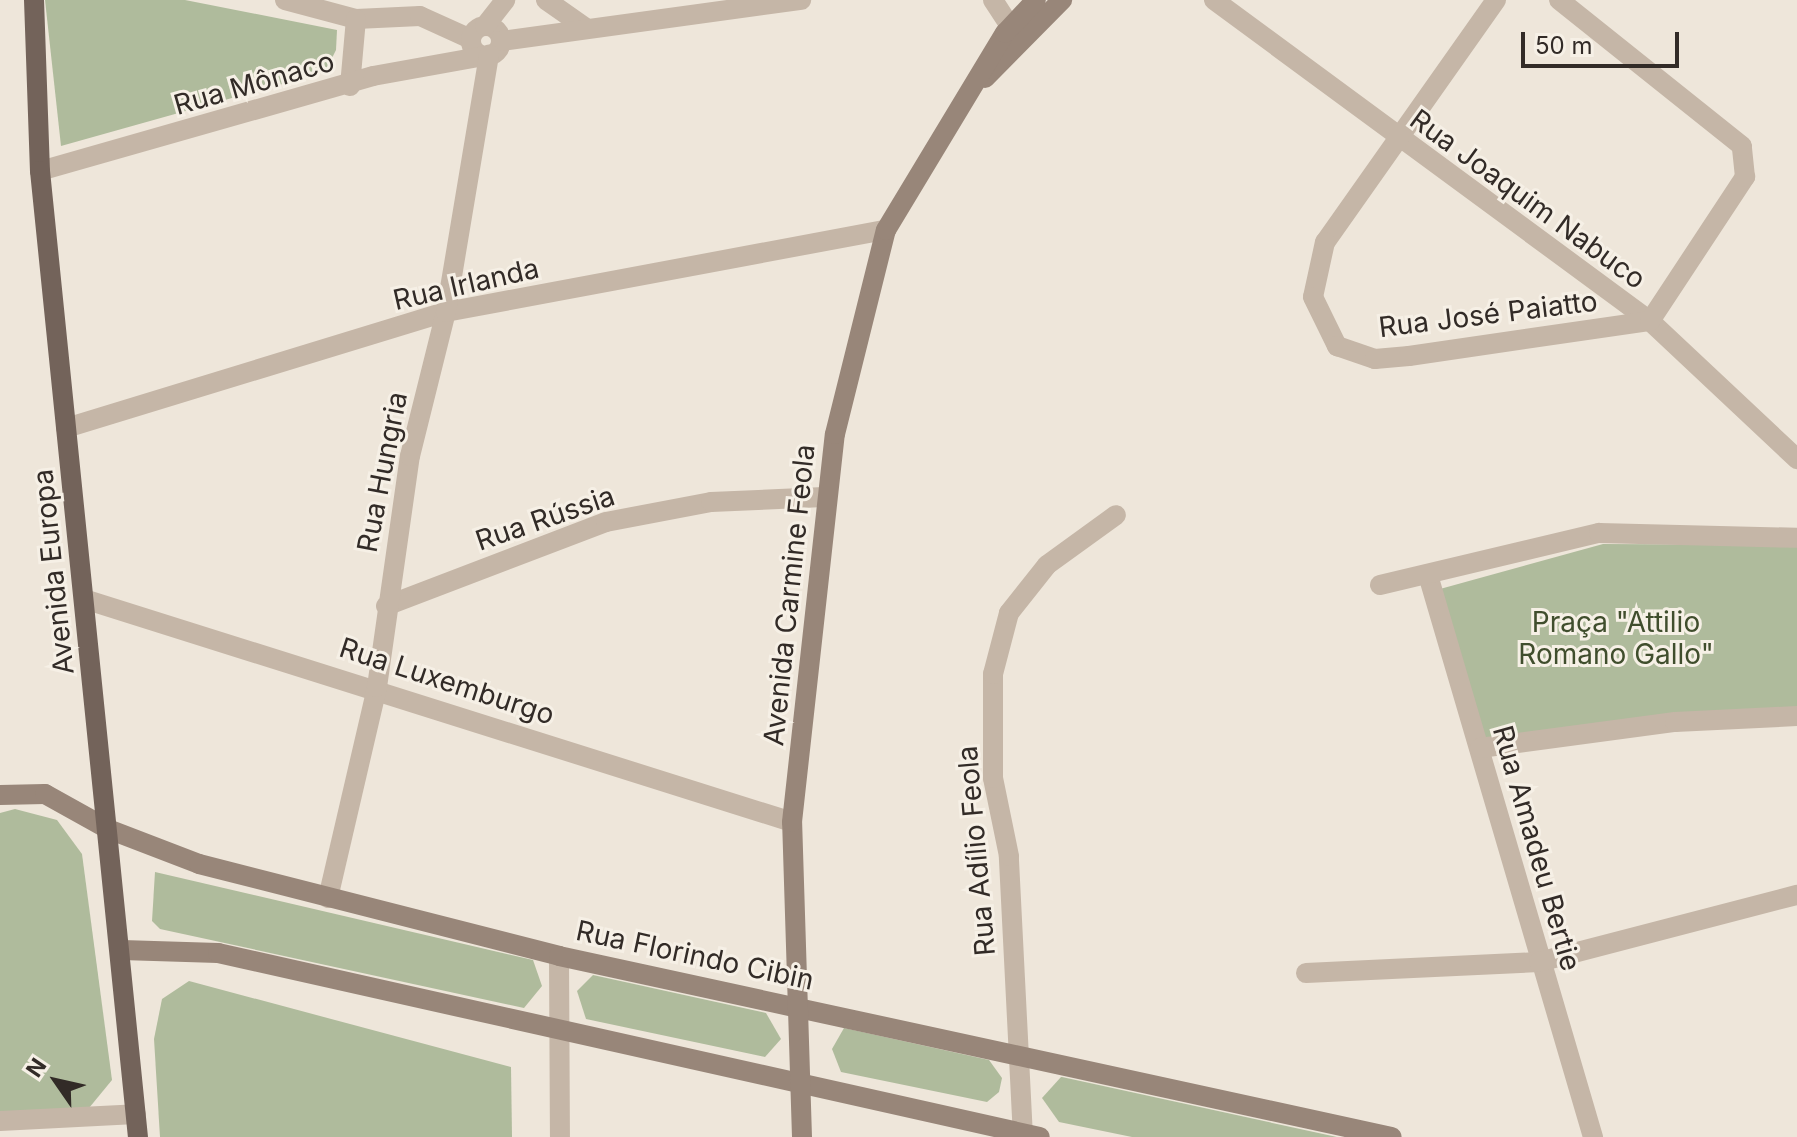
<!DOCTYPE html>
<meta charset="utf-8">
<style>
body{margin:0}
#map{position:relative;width:1797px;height:1137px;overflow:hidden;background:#eee6da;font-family:Inter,sans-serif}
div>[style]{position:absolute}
.green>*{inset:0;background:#afbb9c}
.street>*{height:20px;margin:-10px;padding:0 10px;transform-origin:10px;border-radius:10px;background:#c5b6a7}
.street>.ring{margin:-10px;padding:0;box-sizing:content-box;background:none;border:20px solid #c5b6a7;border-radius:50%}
.secondary>*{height:20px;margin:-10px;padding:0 10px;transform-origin:10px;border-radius:10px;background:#988679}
.primary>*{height:20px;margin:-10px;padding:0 10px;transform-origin:10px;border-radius:10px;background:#73635a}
span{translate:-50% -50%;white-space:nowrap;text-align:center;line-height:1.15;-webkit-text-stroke:6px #f6f0e6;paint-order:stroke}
.street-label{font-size:28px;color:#322b27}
.park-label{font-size:28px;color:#404e2d}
.north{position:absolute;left:16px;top:1041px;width:80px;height:80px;-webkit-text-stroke:6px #f6f0e6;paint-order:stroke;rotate:304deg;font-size:22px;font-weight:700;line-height:32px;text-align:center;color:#322b27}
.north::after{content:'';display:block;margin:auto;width:28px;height:36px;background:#322b27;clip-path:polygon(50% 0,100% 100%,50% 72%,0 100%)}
.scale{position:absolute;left:1521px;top:32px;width:158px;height:36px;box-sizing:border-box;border:4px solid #322b27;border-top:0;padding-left:10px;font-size:24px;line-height:28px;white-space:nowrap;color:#322b27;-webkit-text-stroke:6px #f6f0e6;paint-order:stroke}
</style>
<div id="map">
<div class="green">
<i style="clip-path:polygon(45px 0,185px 0,337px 30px,336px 50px,325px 72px,61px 146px)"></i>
<i style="clip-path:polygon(1603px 544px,1797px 545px,1797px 716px,1480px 748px,1440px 589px)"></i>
<i style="clip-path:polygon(15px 809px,57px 820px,82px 854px,112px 1080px,89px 1108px,0 1114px,0 813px)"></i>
<i style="clip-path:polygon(155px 872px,533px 960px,542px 986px,524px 1008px,160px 929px,152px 921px)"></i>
<i style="clip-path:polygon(593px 975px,766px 1013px,781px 1039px,765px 1057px,586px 1019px,577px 991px)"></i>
<i style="clip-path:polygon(189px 981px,511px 1067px,512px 1137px,160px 1137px,154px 1039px,162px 999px)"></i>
<i style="clip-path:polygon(844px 1028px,989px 1060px,1002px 1078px,999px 1092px,987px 1102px,841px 1072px,832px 1049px)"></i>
<i style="clip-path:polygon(1061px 1077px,1062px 1077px,1337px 1137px,1132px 1137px,1059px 1122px,1042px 1098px)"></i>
</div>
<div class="street">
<i style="left:285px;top:0;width:73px;rotate:15deg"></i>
<i style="left:356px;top:19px;width:64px;rotate:-2.7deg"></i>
<i style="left:420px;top:16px;width:56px;rotate:24.3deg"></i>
<i style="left:546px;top:0;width:49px;rotate:35deg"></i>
<i style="left:993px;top:0;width:33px;rotate:57deg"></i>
<i style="left:1214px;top:0;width:541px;rotate:36.36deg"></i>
<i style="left:1650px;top:321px;width:202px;rotate:43.2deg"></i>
<i style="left:1496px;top:0;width:296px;rotate:125.2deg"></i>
<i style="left:1325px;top:242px;width:56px;rotate:102.3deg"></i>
<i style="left:1313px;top:297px;width:55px;rotate:63.9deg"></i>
<i style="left:1337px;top:346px;width:40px;rotate:18.9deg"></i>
<i style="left:1375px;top:359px;width:34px;rotate:-5deg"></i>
<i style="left:1409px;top:356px;width:244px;rotate:-8.3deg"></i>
<i style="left:1650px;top:321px;width:173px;rotate:-56.6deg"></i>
<i style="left:1745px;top:177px;width:31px;rotate:-96deg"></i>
<i style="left:1742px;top:146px;width:234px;rotate:-141.4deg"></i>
<i class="ring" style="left:471px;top:26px;width:10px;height:10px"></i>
<i style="left:485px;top:26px;width:33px;rotate:-52deg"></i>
<i style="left:501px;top:41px;width:303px;rotate:-7.8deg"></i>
<i style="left:350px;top:86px;width:67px;rotate:-84.9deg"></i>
<i style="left:40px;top:171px;width:346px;rotate:-15.9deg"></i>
<i style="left:373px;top:76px;width:113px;rotate:-10.2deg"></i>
<i style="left:66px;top:428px;width:397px;rotate:-17deg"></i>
<i style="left:446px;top:312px;width:448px;rotate:-10.6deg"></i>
<i style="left:1428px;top:575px;width:586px;rotate:73.64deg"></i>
<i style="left:1380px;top:585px;width:225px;rotate:-13.4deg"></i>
<i style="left:1599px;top:533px;width:198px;rotate:1.4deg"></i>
<i style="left:84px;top:599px;width:742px;rotate:17.48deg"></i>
<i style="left:386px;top:606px;width:235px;rotate:-20.9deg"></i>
<i style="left:606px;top:522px;width:107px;rotate:-10.8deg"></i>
<i style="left:711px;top:502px;width:113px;rotate:-2.5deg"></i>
<i style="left:1480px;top:748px;width:197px;rotate:-7.6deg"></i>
<i style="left:1675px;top:722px;width:122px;rotate:-2.8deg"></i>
<i style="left:328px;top:898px;width:217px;rotate:-76.9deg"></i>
<i style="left:377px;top:687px;width:233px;rotate:-81.9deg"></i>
<i style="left:410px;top:456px;width:148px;rotate:-76deg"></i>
<i style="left:446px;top:312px;width:261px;rotate:-80.5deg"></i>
<i style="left:559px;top:956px;width:181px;rotate:89.7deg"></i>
<i style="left:1306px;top:973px;width:233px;rotate:-2.7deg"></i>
<i style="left:1539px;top:962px;width:267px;rotate:-14.6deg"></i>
<i style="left:0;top:1121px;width:136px;rotate:-2.9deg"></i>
<i style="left:1023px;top:1137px;width:281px;rotate:-92.9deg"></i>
<i style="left:1009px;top:856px;width:80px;rotate:-101.6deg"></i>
<i style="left:993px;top:778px;width:104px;rotate:-90deg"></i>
<i style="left:993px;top:674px;width:63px;rotate:-75.3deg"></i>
<i style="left:1009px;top:613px;width:61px;rotate:-51.6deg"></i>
<i style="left:1047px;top:565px;width:85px;rotate:-35.9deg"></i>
</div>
<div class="secondary">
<i style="left:985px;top:78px;width:110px;rotate:-45.4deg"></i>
<i style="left:0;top:795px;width:45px;rotate:-1.3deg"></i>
<i style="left:45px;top:794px;width:72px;rotate:29.1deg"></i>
<i style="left:108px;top:829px;width:97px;rotate:21deg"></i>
<i style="left:199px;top:864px;width:372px;rotate:14.3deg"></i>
<i style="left:559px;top:956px;width:852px;rotate:12.26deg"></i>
<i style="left:122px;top:950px;width:96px;rotate:1.8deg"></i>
<i style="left:218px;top:953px;width:842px;rotate:12.62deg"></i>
<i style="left:802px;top:1137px;width:315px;rotate:-91.8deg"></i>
<i style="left:792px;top:822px;width:390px;rotate:-83.7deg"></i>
<i style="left:835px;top:434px;width:210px;rotate:-76deg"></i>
<i style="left:886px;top:230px;width:230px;rotate:-58.9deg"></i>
<i style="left:1005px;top:33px;width:45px;rotate:-46.8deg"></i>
</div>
<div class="primary">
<i style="left:34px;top:0;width:171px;rotate:88deg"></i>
<i style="left:40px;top:171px;width:971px;rotate:84.21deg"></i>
</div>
<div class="street-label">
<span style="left:254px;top:83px;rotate:-16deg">Rua Mônaco</span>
<span style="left:1528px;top:199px;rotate:36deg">Rua Joaquim Nabuco</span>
<span style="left:466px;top:284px;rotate:-13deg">Rua Irlanda</span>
<span style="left:1488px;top:314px;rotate:-7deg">Rua José Paiatto</span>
<span style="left:382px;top:472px;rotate:-79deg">Rua Hungria</span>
<span style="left:545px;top:518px;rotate:-19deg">Rua Rússia</span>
<span style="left:53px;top:572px;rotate:-96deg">Avenida Europa</span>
<span style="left:789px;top:595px;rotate:-84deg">Avenida Carmine Feola</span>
<span style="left:447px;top:681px;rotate:18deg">Rua Luxemburgo</span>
<span style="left:1537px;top:848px;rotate:74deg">Rua Amadeu Bertie</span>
<span style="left:976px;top:851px;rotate:-95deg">Rua Adílio Feola</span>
<span style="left:695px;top:955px;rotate:12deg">Rua Florindo Cibin</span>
</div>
<div class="park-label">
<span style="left:1616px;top:638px">Praça "Attilio<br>Romano Gallo"</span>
</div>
<div class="north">N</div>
<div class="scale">50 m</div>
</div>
